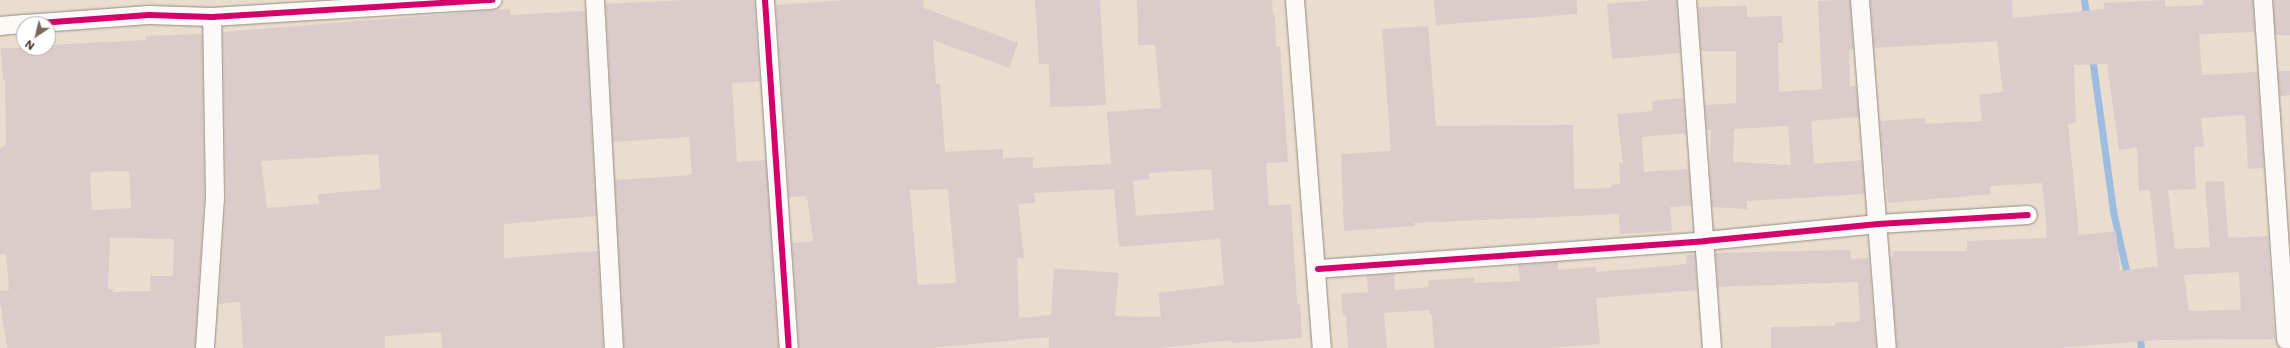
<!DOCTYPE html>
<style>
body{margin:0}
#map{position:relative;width:2290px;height:348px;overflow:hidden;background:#e9ddcd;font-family:Mali,sans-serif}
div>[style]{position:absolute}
.stream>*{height:7px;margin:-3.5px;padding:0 3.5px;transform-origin:3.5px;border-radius:3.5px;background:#9dbce0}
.building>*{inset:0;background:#dbcbcb;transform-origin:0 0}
.roads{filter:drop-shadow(0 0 1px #938a80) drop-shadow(0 0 1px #938a80)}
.minor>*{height:18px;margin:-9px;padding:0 9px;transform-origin:9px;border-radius:9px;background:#fcfaf8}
.cycleway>*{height:6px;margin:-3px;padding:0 3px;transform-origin:3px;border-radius:3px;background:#d6006c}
span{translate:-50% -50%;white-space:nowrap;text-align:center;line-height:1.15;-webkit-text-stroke:3px #fff;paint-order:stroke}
.north{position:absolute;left:16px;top:16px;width:40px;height:40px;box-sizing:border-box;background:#fff;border:1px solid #b1aaa5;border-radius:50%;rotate:215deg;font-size:11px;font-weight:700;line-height:16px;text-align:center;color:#3b2a1e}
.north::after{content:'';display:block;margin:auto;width:14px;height:18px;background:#78695b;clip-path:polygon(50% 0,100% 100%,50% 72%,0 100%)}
</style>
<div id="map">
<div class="stream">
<i style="left:2084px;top:0;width:21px;rotate:82deg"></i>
<i style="left:2092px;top:57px;width:155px;rotate:82.2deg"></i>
<i style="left:2113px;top:211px;width:70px;rotate:77.6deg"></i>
<i style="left:2139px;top:332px;width:16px;rotate:83deg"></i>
</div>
<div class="building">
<i style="clip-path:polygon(684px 0,754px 0,760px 81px,732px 83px,737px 162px,766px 160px,778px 348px,624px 348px,615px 180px,692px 175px,689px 137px,613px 142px,606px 4px)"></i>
<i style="clip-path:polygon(evenodd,846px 0,923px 0,924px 8px,1018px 43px,1009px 68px,933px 40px,936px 84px,940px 84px,945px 152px,1003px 149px,1003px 158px,1033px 157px,1033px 168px,1111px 164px,1107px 112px,1161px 108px,1155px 45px,1138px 45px,1137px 0,1272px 0,1273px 15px,1275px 15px,1276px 47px,1280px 47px,1288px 162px,1266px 163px,1269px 206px,1291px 204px,1297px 304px,1300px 304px,1302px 338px,1232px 343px,1231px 340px,1161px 348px,1049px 348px,1049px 337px,930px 348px,799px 348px,792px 243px,813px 241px,807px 196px,789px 197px,776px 5px,846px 0,1211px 169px,1214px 210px,1136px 216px,1133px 181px,1149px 179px,1149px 173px,1211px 169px,846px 0,948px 189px,956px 283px,918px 285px,910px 190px,948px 189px,846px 0,1114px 189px,1119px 247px,1220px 239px,1224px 285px,1158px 293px,1161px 317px,1115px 316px,1119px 273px,1054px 268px,1051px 315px,1019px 318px,1017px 258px,1024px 258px,1018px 204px,1035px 203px,1034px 193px,1114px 189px)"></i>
<i style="clip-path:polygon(1035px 0,1100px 0,1106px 105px,1050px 107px,1049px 64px,1039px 64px)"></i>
<i style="clip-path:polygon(1434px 0,1577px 0,1577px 14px,1436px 25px)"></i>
<i style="clip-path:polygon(1655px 0,1677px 0,1680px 53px,1612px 59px,1607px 4px)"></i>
<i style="clip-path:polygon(evenodd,1840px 0,1850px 0,1853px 49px,1849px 49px,1850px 86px,1856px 86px,1859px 117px,1811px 121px,1814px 164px,1862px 160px,1865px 194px,1747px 201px,1747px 209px,1712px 207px,1710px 168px,1711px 130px,1707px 130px,1705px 105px,1736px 103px,1736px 51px,1701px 51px,1698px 7px,1747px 6px,1747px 17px,1782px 16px,1783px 43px,1778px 43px,1779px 92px,1822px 89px,1818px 1px,1840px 0,1788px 126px,1791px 165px,1733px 162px,1734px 129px,1788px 126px)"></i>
<i style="clip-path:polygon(evenodd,1871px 0,2012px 0,2013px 18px,2104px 9px,2104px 3px,2165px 0,2165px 7px,2203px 5px,2203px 0,2253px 0,2255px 32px,2199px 34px,2202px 75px,2257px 72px,2264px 168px,2248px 169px,2245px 115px,2201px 118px,2204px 146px,2194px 147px,2196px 189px,2168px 190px,2175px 249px,2210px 247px,2205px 182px,2224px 181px,2228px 238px,2268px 236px,2275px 339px,2158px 340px,2059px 348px,1897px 348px,1890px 257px,1893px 257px,1893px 251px,1967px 251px,1967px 241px,2047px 238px,2046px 219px,2042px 183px,1990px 186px,1991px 194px,1888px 203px,1880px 121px,1925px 118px,1925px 124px,1982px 121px,1979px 95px,2003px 92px,1997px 41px,1874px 48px,1871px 0,2107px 64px,2119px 150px,2137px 147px,2139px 191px,2150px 190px,2158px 266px,2120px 271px,2116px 231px,2079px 235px,2068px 124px,2076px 123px,2074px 65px,2107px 64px,1871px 0,2239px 272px,2241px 310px,2189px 311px,2184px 275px,2239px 272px)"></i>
<i style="left:2274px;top:0;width:16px;height:35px"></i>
<i style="clip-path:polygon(evenodd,510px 9px,511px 15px,585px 11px,596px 216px,504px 224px,504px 258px,598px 251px,603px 348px,442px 348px,441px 332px,387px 336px,385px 337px,385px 348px,243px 348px,240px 302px,219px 304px,226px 199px,223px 32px,510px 9px,378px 154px,381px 189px,318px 194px,319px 204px,267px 208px,261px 161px,378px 154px)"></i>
<i style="clip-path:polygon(1428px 26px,1436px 126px,1573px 125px,1574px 189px,1611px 188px,1611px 185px,1620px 184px,1619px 163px,1623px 163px,1617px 114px,1653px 111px,1652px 101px,1683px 98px,1686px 133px,1642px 137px,1644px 172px,1689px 169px,1691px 206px,1670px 207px,1672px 231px,1620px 234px,1619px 214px,1414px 223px,1415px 226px,1344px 231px,1341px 154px,1391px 151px,1382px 29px)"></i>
<i style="clip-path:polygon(evenodd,202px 34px,204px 199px,195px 348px,7px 348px,0 303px,0 291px,9px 290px,6px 254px,0 255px,0 148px,6px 145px,5px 80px,3px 80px,1px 48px,48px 48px,48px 45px,146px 40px,145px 36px,202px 34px,129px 171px,131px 208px,92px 210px,90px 172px,129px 171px,202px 34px,110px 238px,174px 239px,173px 276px,150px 276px,151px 291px,113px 292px,113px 289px,108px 289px,110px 238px)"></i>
<i style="clip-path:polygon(2278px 71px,2290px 71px,2290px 95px,2280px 96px)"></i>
<i style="clip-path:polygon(1850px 250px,1851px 259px,1869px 258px,1876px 348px,1771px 348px,1771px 327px,1835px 326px,1835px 323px,1860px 321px,1858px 282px,1718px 287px,1716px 253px)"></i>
<i style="clip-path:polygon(1695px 254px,1697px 290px,1596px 298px,1600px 344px,1549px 348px,1434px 348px,1432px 314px,1430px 314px,1430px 310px,1384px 313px,1387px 348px,1348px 348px,1346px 316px,1343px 316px,1341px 294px,1368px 292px,1367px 276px,1394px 274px,1395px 290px,1429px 287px,1428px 280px,1474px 278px,1474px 283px,1520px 281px,1518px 265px,1558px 262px,1558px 270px,1596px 267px,1596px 272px,1687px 264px,1686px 255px)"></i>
</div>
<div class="roads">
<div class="minor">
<i style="left:595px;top:0;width:349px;rotate:86.9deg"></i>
<i style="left:765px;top:0;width:349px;rotate:86.1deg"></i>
<i style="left:1295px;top:0;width:349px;rotate:85.6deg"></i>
<i style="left:1687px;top:0;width:349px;rotate:85.9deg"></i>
<i style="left:1860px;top:0;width:349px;rotate:85.6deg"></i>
<i style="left:2263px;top:0;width:341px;rotate:86.1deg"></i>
<i style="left:26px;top:24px;width:123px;rotate:-4.2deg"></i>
<i style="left:149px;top:15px;width:63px;rotate:1.8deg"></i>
<i style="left:212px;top:17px;width:281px;rotate:-3.5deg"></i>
<i style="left:0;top:26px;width:24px;rotate:-5deg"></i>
<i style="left:1318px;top:269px;width:388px;rotate:-4.1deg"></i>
<i style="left:1705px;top:241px;width:174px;rotate:-5.6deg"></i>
<i style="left:1878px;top:224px;width:150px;rotate:-3.4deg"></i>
<i style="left:205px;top:348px;width:149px;rotate:-86.2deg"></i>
<i style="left:215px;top:199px;width:182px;rotate:-90.9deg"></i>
</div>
</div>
<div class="cycleway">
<i style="left:765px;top:0;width:349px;rotate:86.1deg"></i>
<i style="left:26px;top:24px;width:123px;rotate:-4.2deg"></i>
<i style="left:149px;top:15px;width:63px;rotate:1.8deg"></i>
<i style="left:212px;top:17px;width:281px;rotate:-3.5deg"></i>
<i style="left:1318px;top:269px;width:388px;rotate:-4.1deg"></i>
<i style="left:1705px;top:241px;width:174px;rotate:-5.6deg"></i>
<i style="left:1878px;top:224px;width:150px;rotate:-3.4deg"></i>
</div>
<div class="north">N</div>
</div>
